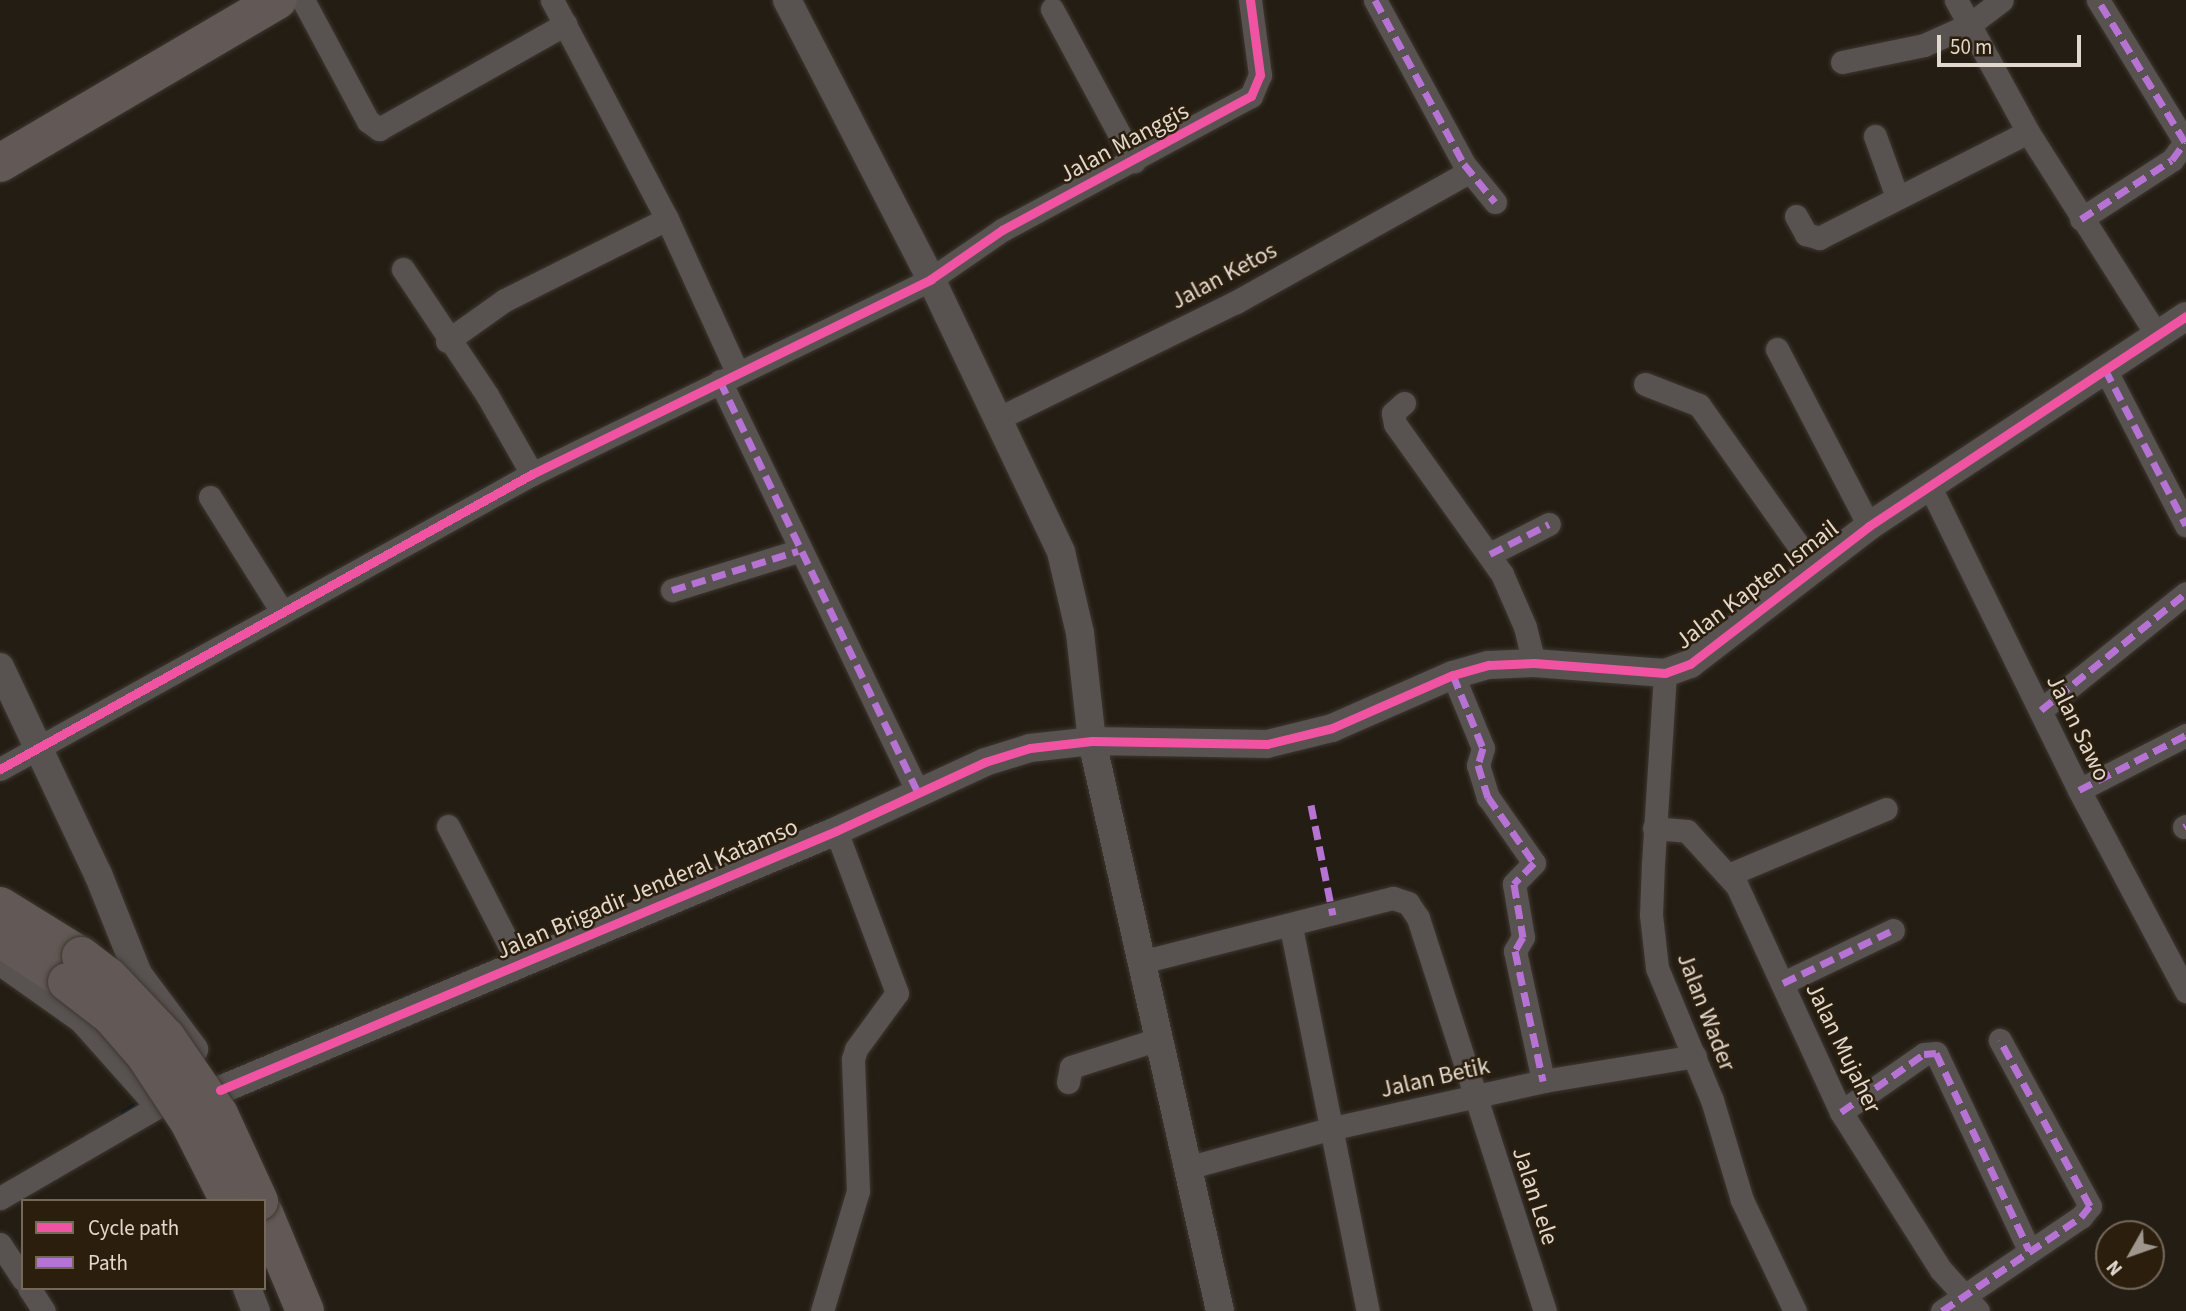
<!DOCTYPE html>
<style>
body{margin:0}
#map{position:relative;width:2186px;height:1311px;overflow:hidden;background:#241d14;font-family:"Source Sans 3",sans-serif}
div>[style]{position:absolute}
.stream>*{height:6px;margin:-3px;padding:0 3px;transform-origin:3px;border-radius:3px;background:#03101e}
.roads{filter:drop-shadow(0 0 2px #3d3730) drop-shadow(0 0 2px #3d3730)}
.minor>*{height:23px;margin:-11.5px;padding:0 11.5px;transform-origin:11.5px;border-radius:11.5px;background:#585250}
.tertiary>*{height:28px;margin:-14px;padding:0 14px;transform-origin:14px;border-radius:14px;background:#585250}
.trunk>*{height:38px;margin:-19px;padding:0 19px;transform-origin:19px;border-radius:19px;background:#625855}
.bridges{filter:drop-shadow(0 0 2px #3d3730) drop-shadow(0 0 2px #3d3730)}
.trunk-bridge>*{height:38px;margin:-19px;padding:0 19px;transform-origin:19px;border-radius:19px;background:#625855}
.quiet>*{height:7px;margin-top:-3.5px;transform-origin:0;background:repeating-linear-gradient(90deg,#b673d3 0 14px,transparent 0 21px)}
.cycleway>*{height:9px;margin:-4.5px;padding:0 4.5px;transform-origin:4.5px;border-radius:4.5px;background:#f153a3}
span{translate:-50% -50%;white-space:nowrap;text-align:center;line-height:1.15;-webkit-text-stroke:5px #2b1e0d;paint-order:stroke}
.street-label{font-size:24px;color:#e1d8ce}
.legend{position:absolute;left:21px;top:1199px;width:245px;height:91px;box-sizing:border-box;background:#2b1e0d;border:2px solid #74685a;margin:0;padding:9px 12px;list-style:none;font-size:21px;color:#e1d8ce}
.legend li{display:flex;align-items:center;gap:14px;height:35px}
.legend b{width:35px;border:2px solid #74685a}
.north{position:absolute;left:2095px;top:1220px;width:70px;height:70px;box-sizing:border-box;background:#2b1e0d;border:2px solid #74685a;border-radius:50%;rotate:230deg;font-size:19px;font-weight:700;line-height:28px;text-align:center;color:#e1d8ce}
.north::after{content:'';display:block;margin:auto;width:24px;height:32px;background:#9f978d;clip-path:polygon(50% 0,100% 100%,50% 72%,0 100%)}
.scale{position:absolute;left:1937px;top:35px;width:144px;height:32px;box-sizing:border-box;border:4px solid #e1d8ce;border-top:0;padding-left:9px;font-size:21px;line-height:24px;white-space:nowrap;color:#e1d8ce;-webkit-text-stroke:5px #2b1e0d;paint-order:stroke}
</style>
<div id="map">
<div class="stream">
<i style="left:124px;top:1113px;width:22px;rotate:-32deg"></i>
</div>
<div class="roads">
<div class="minor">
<i style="left:303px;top:0;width:137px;rotate:61.8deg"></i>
<i style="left:368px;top:121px;width:14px;rotate:36deg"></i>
<i style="left:379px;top:129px;width:214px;rotate:-29.4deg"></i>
<i style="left:552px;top:0;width:247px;rotate:62.3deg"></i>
<i style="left:667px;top:219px;width:168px;rotate:65.4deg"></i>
<i style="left:1375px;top:0;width:187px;rotate:61.5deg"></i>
<i style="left:1464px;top:164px;width:49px;rotate:50.8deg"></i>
<i style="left:1956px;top:0;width:150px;rotate:61.4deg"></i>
<i style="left:2028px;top:132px;width:241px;rotate:57.6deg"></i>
<i style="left:1052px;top:9px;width:173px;rotate:61.7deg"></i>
<i style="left:1842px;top:62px;width:84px;rotate:-11.7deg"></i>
<i style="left:1924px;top:45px;width:49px;rotate:-24deg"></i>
<i style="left:1969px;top:25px;width:41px;rotate:-37.1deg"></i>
<i style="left:1875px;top:136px;width:65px;rotate:70.2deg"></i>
<i style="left:1796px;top:216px;width:21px;rotate:61deg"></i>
<i style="left:1806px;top:234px;width:14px;rotate:17deg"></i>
<i style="left:1819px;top:238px;width:234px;rotate:-26.9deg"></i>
<i style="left:2081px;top:219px;width:108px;rotate:-33deg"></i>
<i style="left:2172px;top:160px;width:22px;rotate:-54deg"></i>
<i style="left:2185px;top:142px;width:167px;rotate:-121.5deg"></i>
<i style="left:403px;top:269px;width:151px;rotate:56.3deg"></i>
<i style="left:487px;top:395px;width:91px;rotate:60.3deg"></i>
<i style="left:447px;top:341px;width:71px;rotate:-35.3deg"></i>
<i style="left:505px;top:300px;width:181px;rotate:-26.6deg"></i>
<i style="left:1777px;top:349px;width:199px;rotate:62.5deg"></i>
<i style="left:2105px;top:369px;width:176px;rotate:62.6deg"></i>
<i style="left:720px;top:381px;width:457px;rotate:64.3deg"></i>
<i style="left:1645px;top:384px;width:58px;rotate:21.3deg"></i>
<i style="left:1699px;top:405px;width:197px;rotate:54.7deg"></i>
<i style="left:1404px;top:403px;width:15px;rotate:138deg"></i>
<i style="left:1393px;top:413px;width:11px;rotate:80deg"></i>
<i style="left:1395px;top:424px;width:184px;rotate:54.5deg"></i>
<i style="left:1502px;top:574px;width:58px;rotate:66.5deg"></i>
<i style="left:1525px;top:627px;width:37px;rotate:76deg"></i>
<i style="left:999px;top:418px;width:264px;rotate:-26.1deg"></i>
<i style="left:1236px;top:302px;width:267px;rotate:-29.2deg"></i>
<i style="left:1929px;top:485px;width:340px;rotate:63.8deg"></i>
<i style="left:2079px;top:790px;width:228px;rotate:62deg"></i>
<i style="left:210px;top:497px;width:136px;rotate:57.9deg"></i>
<i style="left:1490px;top:554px;width:66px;rotate:-27deg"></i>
<i style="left:672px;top:590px;width:132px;rotate:-17.2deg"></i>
<i style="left:1665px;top:673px;width:190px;rotate:93.6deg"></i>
<i style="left:1653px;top:863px;width:52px;rotate:92.2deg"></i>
<i style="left:1651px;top:915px;width:53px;rotate:83.5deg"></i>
<i style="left:1657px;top:968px;width:143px;rotate:67.4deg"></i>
<i style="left:1712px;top:1100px;width:104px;rotate:73.3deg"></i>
<i style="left:1742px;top:1200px;width:123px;rotate:64.5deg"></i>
<i style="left:1453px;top:675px;width:79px;rotate:67.7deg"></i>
<i style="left:1483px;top:748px;width:18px;rotate:106deg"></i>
<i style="left:1478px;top:765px;width:34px;rotate:73deg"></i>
<i style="left:1488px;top:797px;width:80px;rotate:55.1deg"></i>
<i style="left:1534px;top:863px;width:29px;rotate:134deg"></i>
<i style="left:1514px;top:884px;width:54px;rotate:80.4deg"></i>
<i style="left:1523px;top:937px;width:16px;rotate:120deg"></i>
<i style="left:1515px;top:951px;width:133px;rotate:77.8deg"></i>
<i style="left:2041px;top:710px;width:186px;rotate:-38.9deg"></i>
<i style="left:0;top:769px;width:608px;rotate:-29.01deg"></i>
<i style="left:532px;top:474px;width:444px;rotate:-26deg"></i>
<i style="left:931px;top:279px;width:86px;rotate:-34.6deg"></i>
<i style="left:1002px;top:230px;width:283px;rotate:-28.3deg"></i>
<i style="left:1251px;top:96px;width:23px;rotate:-67deg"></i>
<i style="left:1260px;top:75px;width:76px;rotate:-97.6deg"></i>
<i style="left:2079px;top:790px;width:120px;rotate:-27.2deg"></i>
<i style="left:448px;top:826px;width:155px;rotate:62.8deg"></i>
<i style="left:2184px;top:827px;width:2px;rotate:-27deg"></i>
<i style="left:1654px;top:828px;width:33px;rotate:5deg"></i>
<i style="left:1687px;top:831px;width:74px;rotate:47.7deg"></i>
<i style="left:1737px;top:886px;width:249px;rotate:65.3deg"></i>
<i style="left:1841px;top:1112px;width:187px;rotate:57.7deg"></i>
<i style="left:1941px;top:1270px;width:55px;rotate:47.9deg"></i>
<i style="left:1728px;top:875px;width:171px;rotate:-22.7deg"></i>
<i style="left:1291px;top:927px;width:392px;rotate:78.7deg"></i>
<i style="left:1141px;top:962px;width:260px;rotate:-14.3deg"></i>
<i style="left:1393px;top:898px;width:16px;rotate:18deg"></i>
<i style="left:1408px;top:903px;width:18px;rotate:56deg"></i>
<i style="left:1418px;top:918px;width:413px;rotate:72.1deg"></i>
<i style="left:1783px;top:983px;width:122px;rotate:-25.7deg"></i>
<i style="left:1068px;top:1082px;width:15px;rotate:-79deg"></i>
<i style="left:1071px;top:1067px;width:92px;rotate:-17.7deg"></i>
<i style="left:1841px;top:1112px;width:101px;rotate:-34.9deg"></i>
<i style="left:1924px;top:1054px;width:12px;rotate:-5deg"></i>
<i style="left:1936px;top:1053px;width:218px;rotate:64.7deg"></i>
<i style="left:1190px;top:1167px;width:144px;rotate:-15.3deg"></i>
<i style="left:1329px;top:1129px;width:219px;rotate:-12.6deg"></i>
<i style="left:1543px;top:1081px;width:154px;rotate:-9.3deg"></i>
<i style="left:0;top:1198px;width:184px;rotate:-30.1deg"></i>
<i style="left:0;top:1244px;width:42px;rotate:56.7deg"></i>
<i style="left:29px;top:1288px;width:27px;rotate:57deg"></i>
<i style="left:822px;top:1311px;width:125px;rotate:-73.3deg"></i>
<i style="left:858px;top:1191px;width:132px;rotate:-92.2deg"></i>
<i style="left:853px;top:1059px;width:10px;rotate:-73deg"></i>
<i style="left:856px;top:1049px;width:69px;rotate:-53.8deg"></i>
<i style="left:897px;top:993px;width:173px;rotate:-110.6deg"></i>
<i style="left:1942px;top:1311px;width:168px;rotate:-34.1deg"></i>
<i style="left:2081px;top:1217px;width:14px;rotate:-51deg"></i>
<i style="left:2090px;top:1206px;width:189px;rotate:-118.5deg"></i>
</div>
<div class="tertiary">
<i style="left:787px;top:0;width:314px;rotate:62.7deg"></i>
<i style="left:931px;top:279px;width:302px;rotate:64.5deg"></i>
<i style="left:1061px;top:552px;width:83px;rotate:76.8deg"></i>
<i style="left:1080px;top:633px;width:109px;rotate:83.7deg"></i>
<i style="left:1092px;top:741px;width:584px;rotate:77.34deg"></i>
<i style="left:0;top:667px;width:229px;rotate:64.7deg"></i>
<i style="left:98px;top:874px;width:108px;rotate:68.2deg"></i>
<i style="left:138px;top:974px;width:94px;rotate:53.3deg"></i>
<i style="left:0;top:961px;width:100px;rotate:35.3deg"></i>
<i style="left:82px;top:1019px;width:111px;rotate:48.3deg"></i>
<i style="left:220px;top:1090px;width:668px;rotate:-22.8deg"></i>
<i style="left:836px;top:831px;width:164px;rotate:-24.8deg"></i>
<i style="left:985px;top:762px;width:47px;rotate:-17.3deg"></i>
<i style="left:1030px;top:748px;width:62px;rotate:-6.4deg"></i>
<i style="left:1092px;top:741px;width:175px;rotate:1deg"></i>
<i style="left:1267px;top:744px;width:67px;rotate:-13.8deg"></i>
<i style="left:1332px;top:728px;width:132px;rotate:-23.7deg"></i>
<i style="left:1453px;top:675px;width:37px;rotate:-16deg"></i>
<i style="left:1489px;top:665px;width:45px;rotate:-2.5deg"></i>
<i style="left:1534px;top:663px;width:131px;rotate:4.4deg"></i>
<i style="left:1665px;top:673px;width:27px;rotate:-20deg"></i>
<i style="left:1690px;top:664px;width:226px;rotate:-37.6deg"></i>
<i style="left:1869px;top:526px;width:380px;rotate:-33.5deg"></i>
<i style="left:247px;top:1288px;width:25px;rotate:69deg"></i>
</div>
<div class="trunk">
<i style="left:0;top:163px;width:322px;rotate:-30.4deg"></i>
<i style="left:0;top:906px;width:95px;rotate:31.7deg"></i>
<i style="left:0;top:938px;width:80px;rotate:33.3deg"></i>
<i style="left:264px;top:1213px;width:106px;rotate:67.3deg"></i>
</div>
</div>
<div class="bridges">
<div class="trunk-bridge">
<i style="left:81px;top:956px;width:35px;rotate:37deg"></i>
<i style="left:109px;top:977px;width:83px;rotate:46.5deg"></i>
<i style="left:166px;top:1037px;width:93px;rotate:55.5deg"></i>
<i style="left:219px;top:1114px;width:96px;rotate:65.3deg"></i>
<i style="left:67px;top:982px;width:56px;rotate:37.7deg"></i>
<i style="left:111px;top:1016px;width:52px;rotate:48.9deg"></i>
<i style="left:145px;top:1055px;width:80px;rotate:56.7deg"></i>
<i style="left:189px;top:1122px;width:89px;rotate:63.1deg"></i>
</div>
</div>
<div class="quiet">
<i style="left:1375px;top:0;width:187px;rotate:61.5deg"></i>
<i style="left:1464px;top:164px;width:49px;rotate:50.8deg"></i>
<i style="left:2081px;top:219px;width:108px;rotate:-33deg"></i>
<i style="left:2172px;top:160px;width:22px;rotate:-54deg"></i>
<i style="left:2185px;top:142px;width:167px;rotate:-121.5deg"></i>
<i style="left:2105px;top:369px;width:176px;rotate:62.6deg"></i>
<i style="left:720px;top:381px;width:457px;rotate:64.3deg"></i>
<i style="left:1490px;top:554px;width:66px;rotate:-27deg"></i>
<i style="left:672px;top:590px;width:132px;rotate:-17.2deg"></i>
<i style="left:1453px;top:675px;width:79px;rotate:67.7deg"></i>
<i style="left:1483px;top:748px;width:18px;rotate:106deg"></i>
<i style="left:1478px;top:765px;width:34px;rotate:73deg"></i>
<i style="left:1488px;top:797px;width:80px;rotate:55.1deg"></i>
<i style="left:1534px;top:863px;width:29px;rotate:134deg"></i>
<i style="left:1514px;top:884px;width:54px;rotate:80.4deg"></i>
<i style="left:1523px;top:937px;width:16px;rotate:120deg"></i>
<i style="left:1515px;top:951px;width:133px;rotate:77.8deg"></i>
<i style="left:2041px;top:710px;width:186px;rotate:-38.9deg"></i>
<i style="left:2079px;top:790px;width:120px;rotate:-27.2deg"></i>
<i style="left:1311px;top:805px;width:112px;rotate:78.7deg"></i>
<i style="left:2184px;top:827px;width:2px;rotate:-27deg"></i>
<i style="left:1783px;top:983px;width:122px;rotate:-25.7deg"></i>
<i style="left:1841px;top:1112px;width:101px;rotate:-34.9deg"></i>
<i style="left:1924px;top:1054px;width:12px;rotate:-5deg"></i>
<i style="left:1936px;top:1053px;width:218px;rotate:64.7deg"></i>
<i style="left:1942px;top:1311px;width:168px;rotate:-34.1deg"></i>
<i style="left:2081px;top:1217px;width:14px;rotate:-51deg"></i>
<i style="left:2090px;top:1206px;width:189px;rotate:-118.5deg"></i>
</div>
<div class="cycleway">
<i style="left:0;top:769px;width:608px;rotate:-29.01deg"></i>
<i style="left:532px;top:474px;width:444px;rotate:-26deg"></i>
<i style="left:931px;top:279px;width:86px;rotate:-34.6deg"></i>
<i style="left:1002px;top:230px;width:283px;rotate:-28.3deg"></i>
<i style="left:1251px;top:96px;width:23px;rotate:-67deg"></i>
<i style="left:1260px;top:75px;width:76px;rotate:-97.6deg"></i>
<i style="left:220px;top:1090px;width:668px;rotate:-22.8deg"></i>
<i style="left:836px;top:831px;width:164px;rotate:-24.8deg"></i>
<i style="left:985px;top:762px;width:47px;rotate:-17.3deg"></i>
<i style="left:1030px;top:748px;width:62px;rotate:-6.4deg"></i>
<i style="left:1092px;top:741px;width:175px;rotate:1deg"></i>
<i style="left:1267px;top:744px;width:67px;rotate:-13.8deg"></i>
<i style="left:1332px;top:728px;width:132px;rotate:-23.7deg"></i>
<i style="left:1453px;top:675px;width:37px;rotate:-16deg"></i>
<i style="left:1489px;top:665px;width:45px;rotate:-2.5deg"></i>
<i style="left:1534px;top:663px;width:131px;rotate:4.4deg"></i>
<i style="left:1665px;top:673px;width:27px;rotate:-20deg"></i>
<i style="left:1690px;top:664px;width:226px;rotate:-37.6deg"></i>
<i style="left:1869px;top:526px;width:380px;rotate:-33.5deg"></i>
</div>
<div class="street-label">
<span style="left:1124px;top:143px;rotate:-28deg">Jalan Manggis</span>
<span style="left:1224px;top:276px;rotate:-28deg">Jalan Ketos</span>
<span style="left:1757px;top:585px;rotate:-37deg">Jalan Kapten Ismail</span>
<span style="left:2078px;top:728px;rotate:64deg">Jalan Sawo</span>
<span style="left:647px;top:889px;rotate:-23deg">Jalan Brigadir Jenderal Katamso</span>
<span style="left:1706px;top:1012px;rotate:69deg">Jalan Wader</span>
<span style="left:1843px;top:1048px;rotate:64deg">Jalan Mujaher</span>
<span style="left:1435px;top:1078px;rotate:-13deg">Jalan Betik</span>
<span style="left:1535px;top:1196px;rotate:72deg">Jalan Lele</span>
</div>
<ul class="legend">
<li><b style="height:9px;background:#f153a3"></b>Cycle path</li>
<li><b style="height:9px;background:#b673d3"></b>Path</li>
</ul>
<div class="north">N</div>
<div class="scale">50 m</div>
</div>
